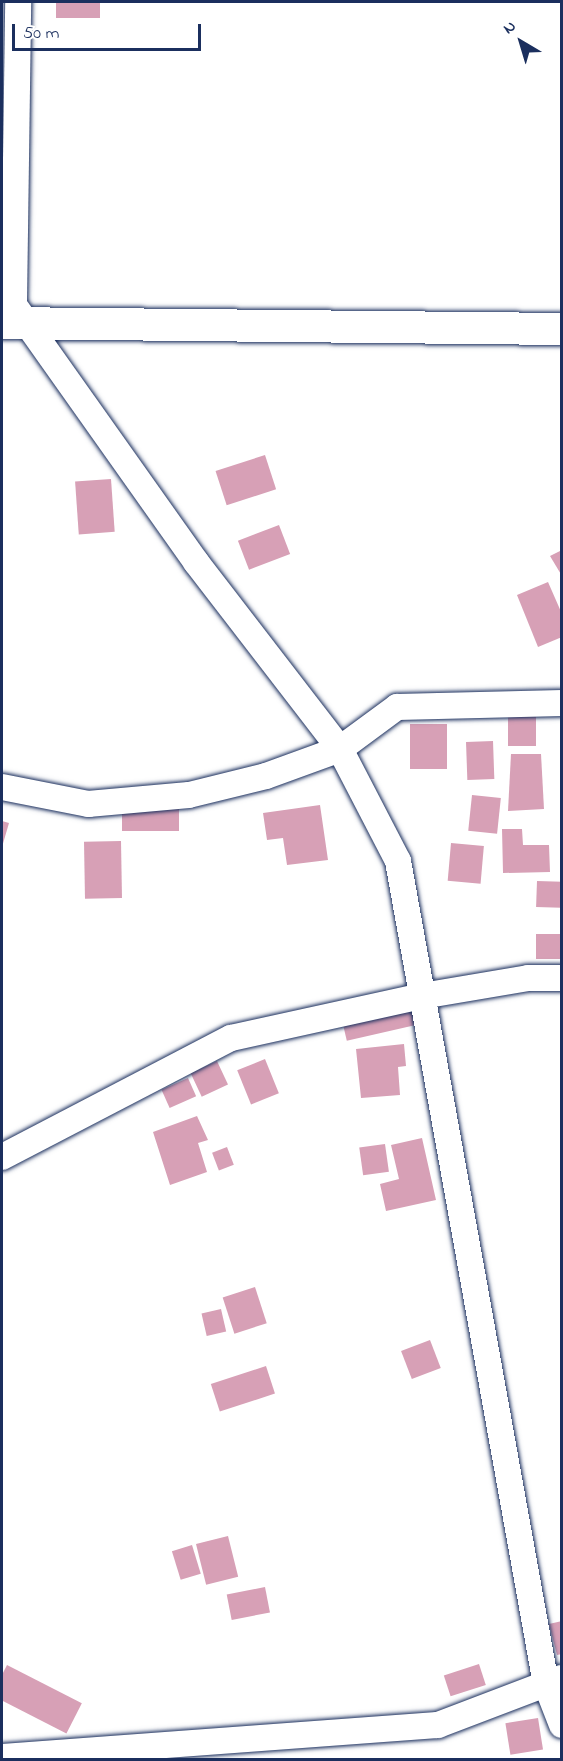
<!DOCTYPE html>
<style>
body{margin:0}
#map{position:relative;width:563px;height:1761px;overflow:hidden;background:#fff;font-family:"Indie Flower",sans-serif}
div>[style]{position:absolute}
.building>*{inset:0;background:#d7a0b6;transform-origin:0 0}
.roads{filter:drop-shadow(0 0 2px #1b2f5e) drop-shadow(0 0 2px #1b2f5e)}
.minor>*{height:26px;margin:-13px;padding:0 13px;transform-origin:13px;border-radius:13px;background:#fff}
.tertiary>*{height:32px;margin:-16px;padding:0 16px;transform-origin:16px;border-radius:16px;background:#fff}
span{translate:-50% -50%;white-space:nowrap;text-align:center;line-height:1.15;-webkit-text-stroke:4.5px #fff;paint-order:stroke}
.frame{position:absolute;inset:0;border:3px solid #1b2f5e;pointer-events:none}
.north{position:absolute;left:491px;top:12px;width:60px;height:60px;-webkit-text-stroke:4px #fff;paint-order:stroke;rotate:322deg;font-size:16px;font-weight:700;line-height:24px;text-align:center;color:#1b2f5e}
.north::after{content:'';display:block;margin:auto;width:21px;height:27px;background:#1b2f5e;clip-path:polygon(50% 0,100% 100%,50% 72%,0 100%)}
.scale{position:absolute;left:12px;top:24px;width:189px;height:27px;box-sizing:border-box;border:3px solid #1b2f5e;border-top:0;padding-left:8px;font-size:18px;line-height:21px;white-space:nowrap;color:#1b2f5e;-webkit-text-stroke:4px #fff;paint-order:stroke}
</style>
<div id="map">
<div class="building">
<i style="left:56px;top:2px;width:44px;height:16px"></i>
<i style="left:265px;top:455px;width:36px;height:52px;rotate:72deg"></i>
<i style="left:111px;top:479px;width:53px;height:36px;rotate:86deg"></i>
<i style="left:279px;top:525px;width:31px;height:44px;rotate:69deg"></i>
<i style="clip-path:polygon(562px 550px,562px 576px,550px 556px)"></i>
<i style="clip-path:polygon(548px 582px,562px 614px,562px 637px,538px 647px,517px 595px)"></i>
<i style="left:508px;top:716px;width:28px;height:30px"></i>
<i style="left:410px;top:724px;width:37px;height:45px"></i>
<i style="left:493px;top:741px;width:38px;height:27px;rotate:88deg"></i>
<i style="clip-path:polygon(511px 754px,541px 754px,544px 809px,508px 811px)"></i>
<i style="left:472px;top:795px;width:29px;height:36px;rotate:6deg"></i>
<i style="clip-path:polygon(320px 805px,328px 860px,287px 865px,283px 838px,267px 840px,263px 813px)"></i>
<i style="left:179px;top:809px;width:22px;height:57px;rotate:90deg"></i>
<i style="clip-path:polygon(2px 821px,9px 823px,2px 847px)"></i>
<i style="clip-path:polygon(502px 829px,522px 829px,523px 845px,549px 845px,550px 872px,503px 873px)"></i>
<i style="left:121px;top:841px;width:57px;height:37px;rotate:89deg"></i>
<i style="left:451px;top:843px;width:33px;height:38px;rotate:5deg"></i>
<i style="left:537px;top:881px;width:25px;height:26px;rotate:2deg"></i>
<i style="left:536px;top:934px;width:26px;height:25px"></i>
<i style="left:413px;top:1003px;width:22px;height:73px;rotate:77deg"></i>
<i style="clip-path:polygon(404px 1044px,406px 1066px,398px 1067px,400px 1095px,361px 1098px,356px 1049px)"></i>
<i style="left:265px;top:1059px;width:37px;height:30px;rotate:68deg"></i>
<i style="left:217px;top:1061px;width:26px;height:29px;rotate:65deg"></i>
<i style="left:188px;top:1078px;width:20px;height:29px;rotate:66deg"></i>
<i style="clip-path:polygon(197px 1116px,208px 1140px,198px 1143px,207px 1172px,170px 1185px,153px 1132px)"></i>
<i style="clip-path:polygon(422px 1138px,436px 1200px,386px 1211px,380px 1184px,399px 1179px,391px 1145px)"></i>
<i style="left:385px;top:1144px;width:28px;height:26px;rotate:82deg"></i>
<i style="left:227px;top:1147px;width:19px;height:16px;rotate:69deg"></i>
<i style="left:255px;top:1287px;width:38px;height:34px;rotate:72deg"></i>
<i style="left:221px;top:1309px;width:23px;height:20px;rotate:77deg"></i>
<i style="left:430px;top:1340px;width:30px;height:31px;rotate:69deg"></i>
<i style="left:266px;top:1366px;width:29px;height:58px;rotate:72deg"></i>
<i style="left:228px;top:1536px;width:42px;height:33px;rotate:76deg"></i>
<i style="left:192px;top:1545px;width:30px;height:21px;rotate:73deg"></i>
<i style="left:265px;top:1587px;width:26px;height:39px;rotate:79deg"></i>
<i style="clip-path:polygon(562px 1621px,562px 1654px,557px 1655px,549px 1624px)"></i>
<i style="left:479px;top:1664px;width:22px;height:37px;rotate:72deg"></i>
<i style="left:7px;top:1665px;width:84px;height:34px;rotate:27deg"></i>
<i style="left:538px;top:1718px;width:32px;height:33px;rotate:81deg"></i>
</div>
<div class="roads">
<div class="minor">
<i style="left:2px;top:288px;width:336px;rotate:54.7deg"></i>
<i style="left:196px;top:562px;width:236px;rotate:52.4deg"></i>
<i style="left:340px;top:749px;width:126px;rotate:62.6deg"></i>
<i style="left:398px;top:861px;width:836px;rotate:79.81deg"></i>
<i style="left:546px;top:1684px;width:44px;rotate:68.7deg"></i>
<i style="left:14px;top:303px;width:301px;rotate:-89.2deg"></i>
<i style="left:2px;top:787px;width:88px;rotate:11.2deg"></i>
<i style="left:88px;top:804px;width:101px;rotate:-5.1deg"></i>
<i style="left:189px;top:795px;width:79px;rotate:-13.9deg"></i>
<i style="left:266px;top:776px;width:79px;rotate:-20deg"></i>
<i style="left:340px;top:749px;width:71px;rotate:-36.4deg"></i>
<i style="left:397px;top:707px;width:165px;rotate:-1.4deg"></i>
<i style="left:2px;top:1157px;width:258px;rotate:-27.5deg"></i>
<i style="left:231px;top:1038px;width:196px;rotate:-12.4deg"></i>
<i style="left:422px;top:996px;width:108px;rotate:-9.6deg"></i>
<i style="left:528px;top:978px;width:34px"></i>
<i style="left:2px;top:1757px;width:437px;rotate:-4.2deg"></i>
<i style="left:438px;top:1725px;width:132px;rotate:-20.9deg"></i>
</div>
<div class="tertiary">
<i style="left:2px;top:323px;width:560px;rotate:0.61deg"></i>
</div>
</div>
<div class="frame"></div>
<div class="north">N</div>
<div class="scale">50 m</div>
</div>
